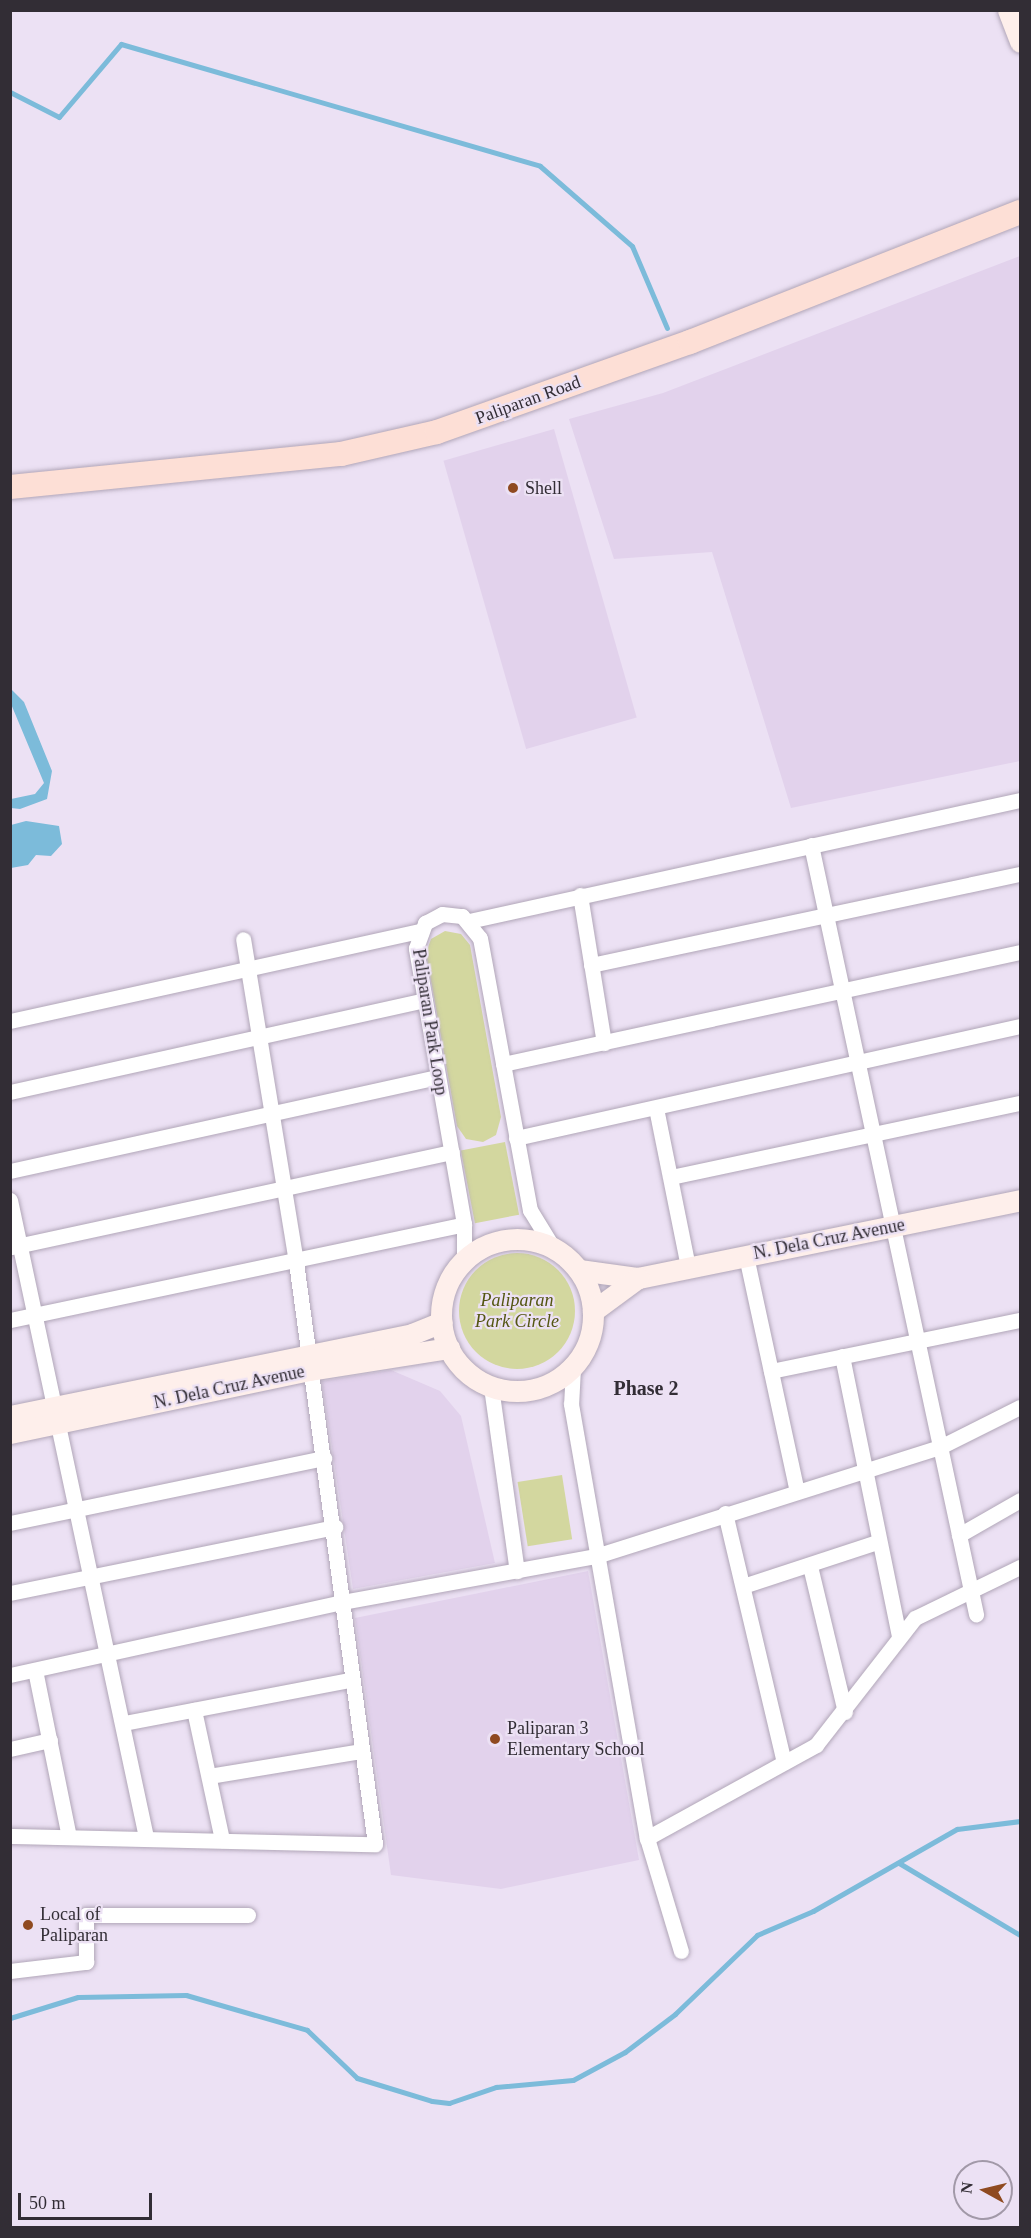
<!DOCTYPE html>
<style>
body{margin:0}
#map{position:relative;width:1031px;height:2238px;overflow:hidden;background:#ece1f4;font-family:"Times New Roman",serif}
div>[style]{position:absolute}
.built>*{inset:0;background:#e2d2ec;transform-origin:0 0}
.green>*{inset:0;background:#d3d79f;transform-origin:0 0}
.round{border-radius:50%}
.water>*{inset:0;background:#7cbbda}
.stream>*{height:5px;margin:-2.5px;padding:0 2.5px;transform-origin:2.5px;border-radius:2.5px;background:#7cbbda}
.roads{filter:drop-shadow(0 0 2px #b1a6b8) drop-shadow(0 0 2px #b1a6b8)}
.street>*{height:15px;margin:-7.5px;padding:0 7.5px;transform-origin:7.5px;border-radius:7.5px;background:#fff}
.secondary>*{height:21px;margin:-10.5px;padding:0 10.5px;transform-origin:10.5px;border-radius:10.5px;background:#feefeb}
.secondary>.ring{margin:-10.5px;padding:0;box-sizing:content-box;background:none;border:21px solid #feefeb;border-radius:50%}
.primary>*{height:24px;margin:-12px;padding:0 12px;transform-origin:12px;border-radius:12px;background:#fddfd6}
.dots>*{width:16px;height:16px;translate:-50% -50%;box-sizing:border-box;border:3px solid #ece1f4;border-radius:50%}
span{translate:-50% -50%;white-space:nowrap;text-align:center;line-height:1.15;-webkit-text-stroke:4.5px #ece1f4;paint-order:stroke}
.street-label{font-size:18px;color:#322d35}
.poi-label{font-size:18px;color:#322d35}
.left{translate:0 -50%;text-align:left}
.park-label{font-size:18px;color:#545612;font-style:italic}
.neighbourhood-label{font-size:20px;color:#322d35;font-weight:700}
.frame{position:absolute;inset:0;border:12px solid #322d35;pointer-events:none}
.north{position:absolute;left:953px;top:2160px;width:60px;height:60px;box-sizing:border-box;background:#ece1f4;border:2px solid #a299a8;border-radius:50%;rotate:278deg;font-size:16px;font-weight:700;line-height:24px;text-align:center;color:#322d35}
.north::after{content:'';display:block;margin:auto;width:21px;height:27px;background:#8f4a20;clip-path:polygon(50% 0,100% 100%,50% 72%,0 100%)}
.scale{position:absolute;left:18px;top:2193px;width:134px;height:27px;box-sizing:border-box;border:3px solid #322d35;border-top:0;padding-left:8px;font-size:18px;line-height:21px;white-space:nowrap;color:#322d35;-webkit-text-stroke:4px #ece1f4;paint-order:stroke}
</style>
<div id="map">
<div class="built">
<i style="clip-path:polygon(1020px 256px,1020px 761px,791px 808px,712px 552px,614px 559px,569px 419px,663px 393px)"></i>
<i style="left:554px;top:429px;width:300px;height:115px;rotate:74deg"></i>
<i style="clip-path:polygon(391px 1370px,440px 1391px,461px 1416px,495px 1563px,353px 1589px,322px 1381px)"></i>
<i style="clip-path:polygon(588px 1571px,639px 1860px,501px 1889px,391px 1875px,355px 1618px)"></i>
</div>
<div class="green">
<i style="clip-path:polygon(445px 931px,461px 934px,470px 945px,501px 1117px,496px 1135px,483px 1142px,466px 1139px,457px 1126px,426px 953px,431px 939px)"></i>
<i style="left:505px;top:1142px;width:74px;height:45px;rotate:79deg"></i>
<i class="round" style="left:459px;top:1253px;width:116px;height:116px"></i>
<i style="left:562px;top:1475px;width:65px;height:45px;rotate:81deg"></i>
</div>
<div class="water">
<i style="clip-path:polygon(11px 689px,24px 702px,52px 771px,47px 799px,20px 809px,11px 808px,11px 799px,35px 794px,44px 783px,11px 704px)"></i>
<i style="clip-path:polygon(26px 821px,59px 826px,62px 844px,51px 856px,36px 855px,28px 865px,11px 868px,11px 825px)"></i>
</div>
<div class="stream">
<i style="left:10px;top:92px;width:55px;rotate:27deg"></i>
<i style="left:59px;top:117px;width:96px;rotate:-49.7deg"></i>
<i style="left:121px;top:44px;width:436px;rotate:16.2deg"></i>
<i style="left:540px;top:166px;width:122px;rotate:41deg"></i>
<i style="left:632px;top:246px;width:89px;rotate:66.9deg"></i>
<i style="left:899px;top:1863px;width:141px;rotate:30.8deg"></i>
<i style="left:10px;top:2018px;width:71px;rotate:-17.2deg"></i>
<i style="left:78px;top:1997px;width:108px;rotate:-1.1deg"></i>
<i style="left:186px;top:1995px;width:126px;rotate:16.1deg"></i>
<i style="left:307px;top:2030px;width:69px;rotate:43.8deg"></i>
<i style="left:357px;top:2078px;width:78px;rotate:17deg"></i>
<i style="left:432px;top:2101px;width:17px;rotate:7deg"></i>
<i style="left:449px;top:2103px;width:50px;rotate:-18.8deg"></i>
<i style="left:496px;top:2087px;width:77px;rotate:-5.2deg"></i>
<i style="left:573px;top:2080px;width:59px;rotate:-28.3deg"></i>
<i style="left:625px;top:2052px;width:63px;rotate:-37.2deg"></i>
<i style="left:675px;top:2014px;width:114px;rotate:-43.9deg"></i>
<i style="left:757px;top:1935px;width:61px;rotate:-23.2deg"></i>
<i style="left:813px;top:1911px;width:166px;rotate:-29.7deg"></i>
<i style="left:957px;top:1829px;width:64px;rotate:-7.2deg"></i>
</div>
<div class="roads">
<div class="street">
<i style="left:811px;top:845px;width:787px;rotate:77.89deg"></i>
<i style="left:580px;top:895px;width:150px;rotate:80.8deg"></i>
<i style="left:469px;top:921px;width:564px;rotate:-12.39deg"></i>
<i style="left:591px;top:965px;width:439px;rotate:-12deg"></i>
<i style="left:10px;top:1021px;width:419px;rotate:-12.4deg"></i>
<i style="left:503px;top:1064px;width:529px;rotate:-12.22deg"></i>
<i style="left:10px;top:1092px;width:425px;rotate:-12.5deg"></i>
<i style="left:656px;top:1108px;width:162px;rotate:78.6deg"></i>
<i style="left:516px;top:1138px;width:516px;rotate:-12.53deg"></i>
<i style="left:10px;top:1171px;width:438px;rotate:-12.4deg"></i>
<i style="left:671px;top:1177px;width:357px;rotate:-12deg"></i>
<i style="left:10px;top:1200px;width:651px;rotate:77.95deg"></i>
<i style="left:12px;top:1247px;width:450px;rotate:-12.2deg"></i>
<i style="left:746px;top:1256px;width:240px;rotate:77.8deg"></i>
<i style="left:464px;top:1261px;width:37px;rotate:-90deg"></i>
<i style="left:464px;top:1224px;width:280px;rotate:-99.9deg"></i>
<i style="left:416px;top:948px;width:27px;rotate:-70deg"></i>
<i style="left:425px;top:923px;width:19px;rotate:-28deg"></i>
<i style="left:442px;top:914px;width:20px;rotate:6deg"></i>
<i style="left:462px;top:916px;width:28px;rotate:51deg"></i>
<i style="left:480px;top:938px;width:277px;rotate:79.6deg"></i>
<i style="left:530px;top:1210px;width:46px;rotate:58.4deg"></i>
<i style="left:10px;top:1320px;width:464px;rotate:-11.9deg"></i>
<i style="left:842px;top:1356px;width:286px;rotate:78.5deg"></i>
<i style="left:573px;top:1368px;width:36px;rotate:93deg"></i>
<i style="left:571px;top:1404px;width:441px;rotate:80.1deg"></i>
<i style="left:647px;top:1838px;width:118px;rotate:73.3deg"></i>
<i style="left:771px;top:1371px;width:254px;rotate:-11.6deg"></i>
<i style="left:491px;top:1387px;width:186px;rotate:82deg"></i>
<i style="left:725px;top:1513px;width:256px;rotate:76.7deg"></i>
<i style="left:10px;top:1523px;width:321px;rotate:-11.7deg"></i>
<i style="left:959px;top:1535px;width:70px;rotate:-29.8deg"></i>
<i style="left:810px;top:1566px;width:150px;rotate:76.5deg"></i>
<i style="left:746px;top:1585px;width:138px;rotate:-18.2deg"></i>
<i style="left:10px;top:1593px;width:332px;rotate:-11.5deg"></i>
<i style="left:35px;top:1670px;width:170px;rotate:78.5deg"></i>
<i style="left:10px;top:1675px;width:340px;rotate:-12.4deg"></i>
<i style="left:342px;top:1602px;width:258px;rotate:-10.3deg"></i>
<i style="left:596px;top:1556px;width:361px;rotate:-17.6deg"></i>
<i style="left:940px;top:1447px;width:89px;rotate:-26.6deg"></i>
<i style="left:194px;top:1710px;width:133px;rotate:77.8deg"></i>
<i style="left:124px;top:1723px;width:230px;rotate:-10.8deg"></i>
<i style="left:10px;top:1749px;width:41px;rotate:-12.7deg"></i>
<i style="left:209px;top:1776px;width:155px;rotate:-9.3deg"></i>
<i style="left:10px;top:1836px;width:365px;rotate:1.3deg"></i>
<i style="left:375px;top:1844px;width:587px;rotate:-97.73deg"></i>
<i style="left:296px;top:1262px;width:327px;rotate:-99.3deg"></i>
<i style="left:647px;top:1838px;width:193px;rotate:-28.8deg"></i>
<i style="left:816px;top:1745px;width:161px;rotate:-52.1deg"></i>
<i style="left:915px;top:1618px;width:117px;rotate:-25.9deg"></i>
<i style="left:10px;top:1971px;width:77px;rotate:-6.8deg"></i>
<i style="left:86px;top:1962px;width:47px;rotate:-90deg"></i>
<i style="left:86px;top:1915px;width:162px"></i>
</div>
<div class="secondary">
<i style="left:1008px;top:10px;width:34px;rotate:69deg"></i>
<i class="ring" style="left:441px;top:1239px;width:131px;height:131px"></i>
<i style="left:579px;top:1270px;width:60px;rotate:7.7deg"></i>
<i style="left:638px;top:1278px;width:390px;rotate:-11.5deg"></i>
<i style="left:593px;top:1311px;width:56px;rotate:-36.3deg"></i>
<i style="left:10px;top:1416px;width:410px;rotate:-11.5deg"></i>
<i style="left:412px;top:1334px;width:32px;rotate:-22deg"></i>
<i style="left:10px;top:1433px;width:307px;rotate:-11.9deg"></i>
<i style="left:310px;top:1370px;width:141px;rotate:-9deg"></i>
</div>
<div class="primary">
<i style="left:10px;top:487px;width:333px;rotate:-5.7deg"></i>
<i style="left:341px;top:454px;width:98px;rotate:-12.9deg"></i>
<i style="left:437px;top:432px;width:269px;rotate:-19.6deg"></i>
<i style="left:690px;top:342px;width:355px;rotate:-21.5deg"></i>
</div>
</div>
<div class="dots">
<i style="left:513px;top:488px;background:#8f4a20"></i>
<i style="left:495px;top:1739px;background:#8f4a20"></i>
<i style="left:28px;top:1925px;background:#8f4a20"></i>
</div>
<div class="street-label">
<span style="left:528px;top:400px;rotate:-20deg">Paliparan Road</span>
<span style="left:430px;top:1022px;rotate:81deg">Paliparan Park Loop</span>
<span style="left:829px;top:1239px;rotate:-11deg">N. Dela Cruz Avenue</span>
<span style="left:229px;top:1387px;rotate:-12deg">N. Dela Cruz Avenue</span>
</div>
<div class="poi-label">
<span class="left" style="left:525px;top:488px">Shell</span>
<span class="left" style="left:507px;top:1739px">Paliparan 3<br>Elementary School</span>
<span class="left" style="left:40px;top:1925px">Local of<br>Paliparan</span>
</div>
<div class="park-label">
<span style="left:517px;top:1311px">Paliparan<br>Park Circle</span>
</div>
<div class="neighbourhood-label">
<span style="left:646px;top:1388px">Phase 2</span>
</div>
<div class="frame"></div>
<div class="north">N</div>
<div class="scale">50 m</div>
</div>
